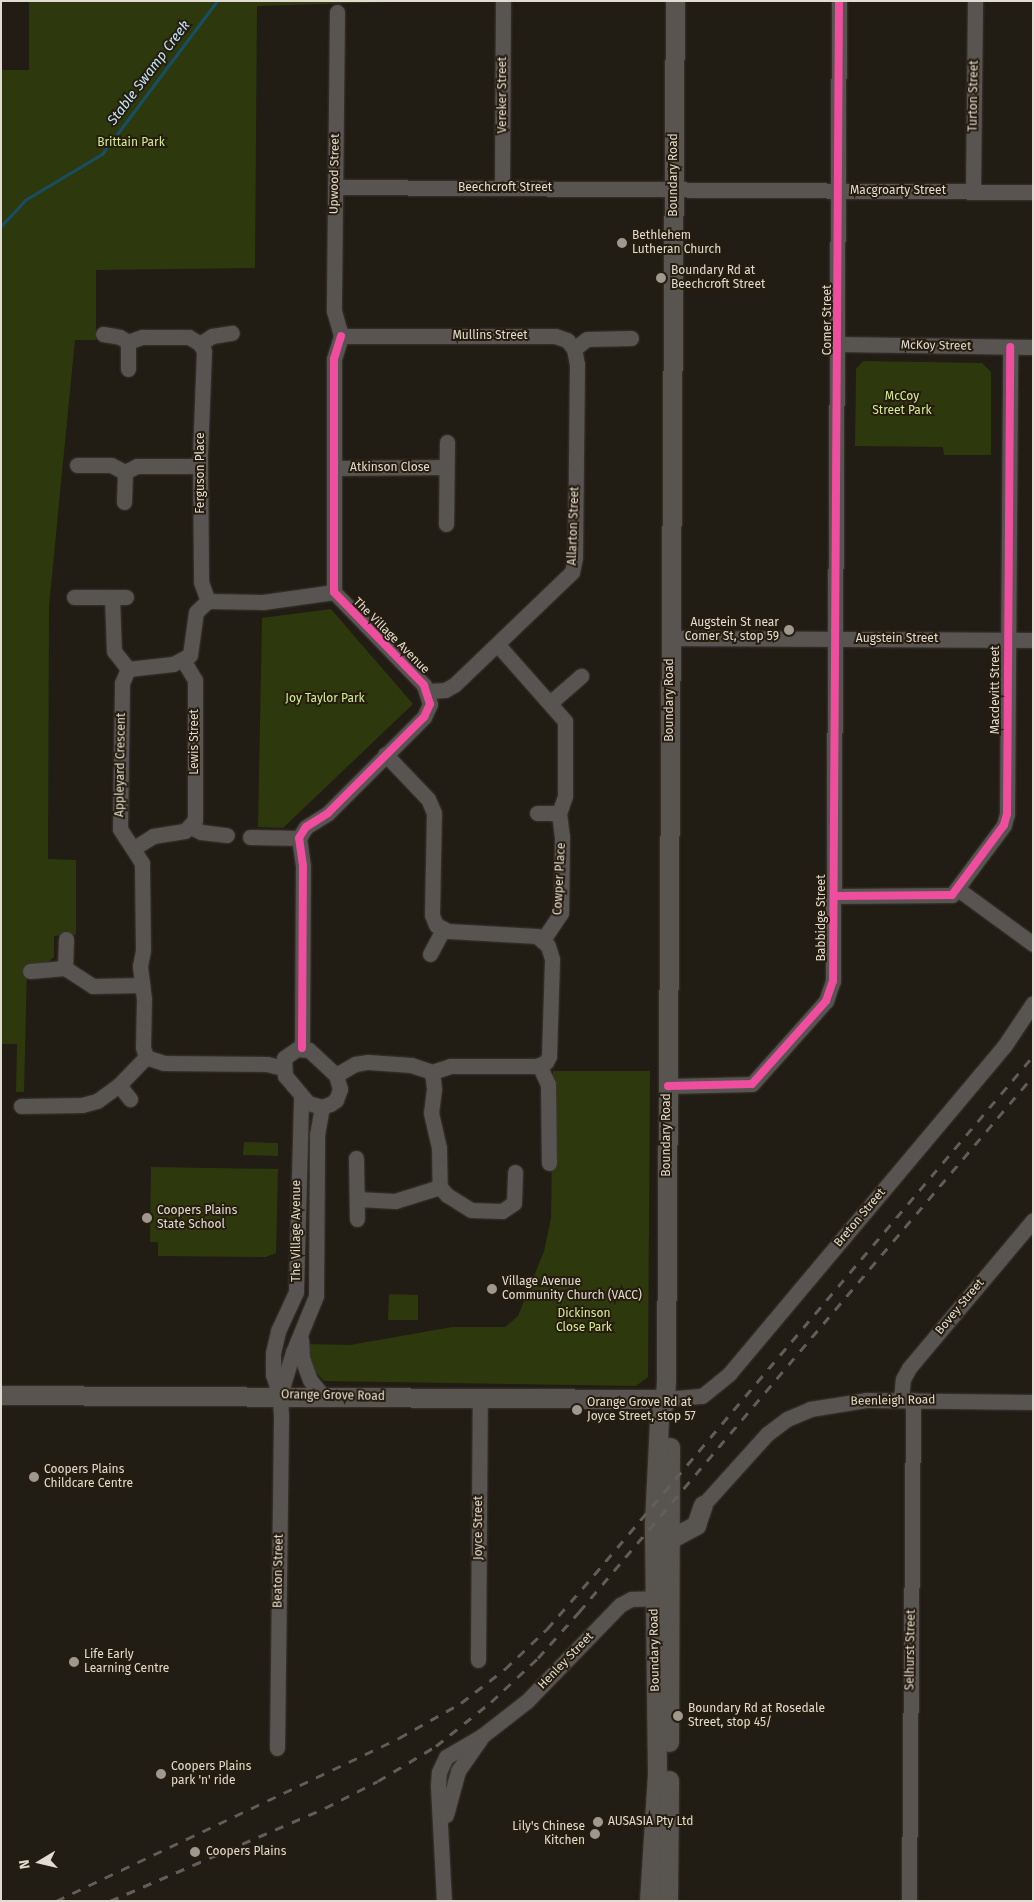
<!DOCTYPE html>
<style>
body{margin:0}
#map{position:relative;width:1034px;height:1902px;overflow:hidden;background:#211c14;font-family:"Fira Sans",sans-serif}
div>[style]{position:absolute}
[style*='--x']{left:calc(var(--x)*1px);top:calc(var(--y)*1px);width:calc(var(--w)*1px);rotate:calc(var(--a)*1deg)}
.green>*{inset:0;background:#2e380d}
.stream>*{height:3px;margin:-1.5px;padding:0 1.5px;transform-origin:1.5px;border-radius:1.5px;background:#164f65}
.roads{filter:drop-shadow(0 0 1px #3b362f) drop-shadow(0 0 1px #3b362f)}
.minor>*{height:15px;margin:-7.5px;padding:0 7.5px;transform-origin:7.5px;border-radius:7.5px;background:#575451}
.major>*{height:19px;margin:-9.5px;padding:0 9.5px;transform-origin:9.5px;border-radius:9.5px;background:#585450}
.rail>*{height:3px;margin-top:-1.5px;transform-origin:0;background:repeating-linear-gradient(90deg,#615d5a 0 9px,transparent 0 18px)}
.cycleway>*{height:8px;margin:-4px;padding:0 4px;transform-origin:4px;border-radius:4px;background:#ef4d9e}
.dots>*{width:14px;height:14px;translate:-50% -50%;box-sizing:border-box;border:2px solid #261d0f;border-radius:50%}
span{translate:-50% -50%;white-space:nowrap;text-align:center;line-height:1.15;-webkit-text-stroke:4px #261d0f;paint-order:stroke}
.street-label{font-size:12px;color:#e1dbd1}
.park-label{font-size:12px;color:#d2ee91}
.poi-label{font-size:12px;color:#e1dbd1}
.left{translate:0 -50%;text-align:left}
.right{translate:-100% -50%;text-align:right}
.water-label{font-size:14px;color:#c0e6fa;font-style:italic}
.frame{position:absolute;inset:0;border:2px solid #e1dbd1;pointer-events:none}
.north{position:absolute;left:15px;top:1837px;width:50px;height:50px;-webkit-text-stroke:4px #261d0f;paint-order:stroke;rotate:261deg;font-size:14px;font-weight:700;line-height:20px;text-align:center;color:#e1dbd1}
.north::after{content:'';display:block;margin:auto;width:18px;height:22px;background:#e1dbd1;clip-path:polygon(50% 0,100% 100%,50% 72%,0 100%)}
</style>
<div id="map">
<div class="green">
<i style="clip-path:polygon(29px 1px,424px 1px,257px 6px,255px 268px,96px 270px,96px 340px,75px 340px,49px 606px,48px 859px,76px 860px,76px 935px,54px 936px,54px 957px,48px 962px,27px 968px,24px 1092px,16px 1092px,17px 1044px,1px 1044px,1px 70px,29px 70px)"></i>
<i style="clip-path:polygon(863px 361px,982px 363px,991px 372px,991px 455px,944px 455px,943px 447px,855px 446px,856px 369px)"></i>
<i style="clip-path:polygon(331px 609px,413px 704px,283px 828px,258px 827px,262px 618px)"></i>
<i style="clip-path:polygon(553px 1071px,650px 1071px,648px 1377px,636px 1386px,324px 1381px,310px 1366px,307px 1344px,350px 1345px,452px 1327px,505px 1327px,518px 1316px,544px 1251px,551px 1218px)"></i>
<i style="clip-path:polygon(244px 1142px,278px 1143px,278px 1156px,243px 1155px)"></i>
<i style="clip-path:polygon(151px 1167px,278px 1169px,276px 1253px,266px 1257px,158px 1256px,158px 1242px,150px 1242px)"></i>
<i style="clip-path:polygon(389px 1294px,418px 1295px,418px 1320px,388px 1320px)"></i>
</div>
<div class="stream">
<i style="--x:1;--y:226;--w:35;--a:-47"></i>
<i style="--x:25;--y:200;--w:90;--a:-30.9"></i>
<i style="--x:102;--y:154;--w:191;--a:-53.1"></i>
</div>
<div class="roads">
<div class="minor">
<i style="--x:337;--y:12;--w:299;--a:90.6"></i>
<i style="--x:334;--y:311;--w:26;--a:74"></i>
<i style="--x:336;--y:187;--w:697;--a:0.41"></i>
<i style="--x:502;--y:188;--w:187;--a:-89.7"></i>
<i style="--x:973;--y:192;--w:191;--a:-89.4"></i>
<i style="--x:103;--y:334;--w:17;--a:10"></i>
<i style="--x:120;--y:337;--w:9;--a:32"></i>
<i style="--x:341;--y:336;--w:214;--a:0"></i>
<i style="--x:555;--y:336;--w:13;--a:18"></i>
<i style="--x:567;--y:340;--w:11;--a:52"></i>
<i style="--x:574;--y:349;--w:15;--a:79"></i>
<i style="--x:577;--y:364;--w:194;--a:90.6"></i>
<i style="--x:575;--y:558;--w:14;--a:102"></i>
<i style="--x:572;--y:572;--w:163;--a:136.2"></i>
<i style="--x:454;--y:685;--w:10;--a:151"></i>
<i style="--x:445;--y:690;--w:17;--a:177"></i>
<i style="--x:200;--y:344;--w:14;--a:-34"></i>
<i style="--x:212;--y:336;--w:20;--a:-9"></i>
<i style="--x:839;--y:344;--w:194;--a:0.9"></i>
<i style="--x:574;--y:349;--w:16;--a:-38"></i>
<i style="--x:587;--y:339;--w:44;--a:-1.3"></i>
<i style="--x:128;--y:369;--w:27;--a:-90"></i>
<i style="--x:128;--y:342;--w:15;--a:-20"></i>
<i style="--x:142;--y:337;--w:47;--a:0"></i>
<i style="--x:189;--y:337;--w:13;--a:32"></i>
<i style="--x:200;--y:344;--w:8;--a:60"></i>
<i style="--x:204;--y:351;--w:105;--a:92.2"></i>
<i style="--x:200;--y:456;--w:126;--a:89.5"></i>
<i style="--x:201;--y:582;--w:20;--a:70"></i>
<i style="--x:77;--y:465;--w:34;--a:0"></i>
<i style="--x:111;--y:465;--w:16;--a:27"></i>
<i style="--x:125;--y:472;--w:13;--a:-27"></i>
<i style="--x:137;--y:466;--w:63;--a:0"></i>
<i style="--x:334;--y:468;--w:112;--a:-0.5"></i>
<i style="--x:124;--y:502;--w:30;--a:-88"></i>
<i style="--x:446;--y:524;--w:82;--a:-89.3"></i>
<i style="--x:74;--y:597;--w:52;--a:0"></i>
<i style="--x:112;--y:597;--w:54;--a:87.9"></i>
<i style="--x:114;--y:651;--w:23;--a:52"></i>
<i style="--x:671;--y:638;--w:362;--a:0.3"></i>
<i style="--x:498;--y:645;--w:101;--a:48.6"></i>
<i style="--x:565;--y:721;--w:75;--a:90"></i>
<i style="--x:565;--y:796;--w:18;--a:109"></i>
<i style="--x:559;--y:813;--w:23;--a:83"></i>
<i style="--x:562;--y:836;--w:77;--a:90.7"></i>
<i style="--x:561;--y:913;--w:32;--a:124"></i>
<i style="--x:551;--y:702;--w:40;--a:-41"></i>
<i style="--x:537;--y:813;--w:22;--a:0"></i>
<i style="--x:191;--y:827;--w:11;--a:27"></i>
<i style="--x:201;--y:832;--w:26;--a:7"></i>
<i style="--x:250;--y:837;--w:49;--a:1.2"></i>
<i style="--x:134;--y:848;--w:22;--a:-32"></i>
<i style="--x:153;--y:836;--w:32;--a:-9"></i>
<i style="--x:185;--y:831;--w:15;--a:-48"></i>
<i style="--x:195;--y:820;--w:140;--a:-90"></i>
<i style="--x:195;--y:680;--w:23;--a:-121"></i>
<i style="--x:959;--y:890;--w:92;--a:36.1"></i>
<i style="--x:834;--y:896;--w:118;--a:-0.5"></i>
<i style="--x:952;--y:895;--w:87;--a:-53.4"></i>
<i style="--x:1004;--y:825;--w:11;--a:-75"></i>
<i style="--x:1007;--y:814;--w:467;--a:-89.6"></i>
<i style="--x:430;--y:954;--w:27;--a:-62"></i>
<i style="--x:65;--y:968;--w:29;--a:-88"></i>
<i style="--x:30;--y:971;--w:35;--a:-5"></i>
<i style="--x:65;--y:968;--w:33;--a:33"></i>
<i style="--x:93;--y:986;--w:49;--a:-1.2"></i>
<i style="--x:302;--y:1048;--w:182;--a:-89.7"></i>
<i style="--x:303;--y:866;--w:28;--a:-98"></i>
<i style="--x:299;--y:838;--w:13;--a:-58"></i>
<i style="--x:306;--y:827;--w:26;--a:-32"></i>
<i style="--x:328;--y:813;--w:136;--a:-45"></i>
<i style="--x:424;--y:717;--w:14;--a:-65"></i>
<i style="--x:430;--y:704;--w:20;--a:-108"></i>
<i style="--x:424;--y:685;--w:129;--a:-134.1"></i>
<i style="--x:334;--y:592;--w:233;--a:-90"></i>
<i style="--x:334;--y:359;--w:24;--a:-73"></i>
<i style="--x:297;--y:1049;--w:12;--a:5"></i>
<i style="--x:309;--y:1050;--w:37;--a:43"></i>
<i style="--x:336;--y:1075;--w:15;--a:74"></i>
<i style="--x:340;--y:1089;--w:12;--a:110"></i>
<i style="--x:336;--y:1100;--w:7;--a:146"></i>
<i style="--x:330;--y:1104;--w:9;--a:159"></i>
<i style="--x:322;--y:1107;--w:15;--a:-164"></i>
<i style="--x:308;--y:1103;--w:35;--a:-130"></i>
<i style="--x:285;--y:1076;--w:18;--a:-93"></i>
<i style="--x:284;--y:1058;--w:16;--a:-35"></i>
<i style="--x:539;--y:1065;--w:21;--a:65"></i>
<i style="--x:548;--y:1084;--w:79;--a:89.3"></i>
<i style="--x:283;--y:1068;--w:16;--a:-166"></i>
<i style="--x:267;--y:1064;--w:103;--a:-179.4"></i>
<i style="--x:164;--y:1063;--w:19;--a:-162"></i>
<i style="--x:146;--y:1057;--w:10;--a:-107"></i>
<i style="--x:143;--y:1047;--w:48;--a:-88.8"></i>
<i style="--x:144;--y:999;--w:33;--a:-97"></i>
<i style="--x:140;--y:966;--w:16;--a:-79"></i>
<i style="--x:143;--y:950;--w:87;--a:-90.7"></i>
<i style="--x:142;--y:863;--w:40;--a:-122.9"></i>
<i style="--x:120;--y:829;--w:146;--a:-89.2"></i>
<i style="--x:122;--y:683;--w:15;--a:-67"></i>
<i style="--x:128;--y:669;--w:45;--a:-6.3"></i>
<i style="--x:173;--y:664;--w:19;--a:-28"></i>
<i style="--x:190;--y:655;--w:43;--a:-82.1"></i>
<i style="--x:196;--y:612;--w:16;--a:-43"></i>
<i style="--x:208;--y:601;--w:55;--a:1"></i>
<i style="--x:263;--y:602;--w:72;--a:-8"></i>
<i style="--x:432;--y:1072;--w:17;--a:83"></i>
<i style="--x:434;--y:1089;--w:24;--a:97"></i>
<i style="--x:431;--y:1113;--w:36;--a:77"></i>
<i style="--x:439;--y:1148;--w:39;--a:89"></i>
<i style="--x:440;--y:1187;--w:11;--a:49"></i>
<i style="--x:447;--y:1195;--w:28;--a:32"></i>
<i style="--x:471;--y:1210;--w:31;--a:2"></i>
<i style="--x:502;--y:1211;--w:14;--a:-34"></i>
<i style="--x:514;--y:1203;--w:31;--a:-88"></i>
<i style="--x:336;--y:1075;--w:22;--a:-30"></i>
<i style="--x:355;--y:1064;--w:13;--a:-9"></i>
<i style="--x:368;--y:1062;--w:43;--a:4"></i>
<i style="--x:411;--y:1065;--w:22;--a:18"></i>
<i style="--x:432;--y:1072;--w:19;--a:-18"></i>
<i style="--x:450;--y:1066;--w:87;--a:0"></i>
<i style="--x:537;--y:1066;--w:10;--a:-24"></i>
<i style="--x:546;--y:1062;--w:7;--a:-63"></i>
<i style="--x:549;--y:1056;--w:97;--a:-88.2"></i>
<i style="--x:552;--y:959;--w:14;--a:-107"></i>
<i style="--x:548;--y:946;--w:15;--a:-138"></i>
<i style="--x:537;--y:936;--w:89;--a:-176.8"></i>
<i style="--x:448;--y:931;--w:13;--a:-153"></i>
<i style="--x:436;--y:925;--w:11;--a:-112"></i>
<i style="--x:432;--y:915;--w:102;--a:-88.9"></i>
<i style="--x:434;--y:813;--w:15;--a:-113"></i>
<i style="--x:428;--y:799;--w:62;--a:-133.7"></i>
<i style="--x:119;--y:1085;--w:18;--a:52"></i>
<i style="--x:668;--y:1086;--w:84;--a:-1.4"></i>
<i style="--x:752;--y:1084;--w:111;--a:-48.3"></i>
<i style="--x:826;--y:1001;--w:21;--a:-71"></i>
<i style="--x:833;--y:981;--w:980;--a:-89.65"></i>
<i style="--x:21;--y:1106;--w:61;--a:-0.9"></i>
<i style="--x:82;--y:1105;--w:16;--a:-15"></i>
<i style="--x:97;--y:1101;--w:27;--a:-36"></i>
<i style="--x:119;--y:1085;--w:39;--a:-46"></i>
<i style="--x:356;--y:1158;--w:61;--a:89.1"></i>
<i style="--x:357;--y:1199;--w:38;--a:3"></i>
<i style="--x:395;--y:1201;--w:47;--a:-17.3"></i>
<i style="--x:301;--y:1339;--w:19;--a:87"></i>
<i style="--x:302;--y:1358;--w:23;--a:70"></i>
<i style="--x:310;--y:1380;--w:21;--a:51"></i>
<i style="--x:280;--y:1395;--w:45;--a:-73.2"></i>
<i style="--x:293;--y:1352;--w:61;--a:-67.7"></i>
<i style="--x:316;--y:1296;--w:161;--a:-89.6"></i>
<i style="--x:317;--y:1135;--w:28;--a:-80"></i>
<i style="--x:665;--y:1399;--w:37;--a:-5"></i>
<i style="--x:702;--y:1396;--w:35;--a:-39"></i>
<i style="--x:729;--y:1374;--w:429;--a:-50"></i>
<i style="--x:1005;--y:1045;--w:50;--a:-56.3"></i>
<i style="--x:901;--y:1400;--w:21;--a:-85"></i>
<i style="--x:903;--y:1379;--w:13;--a:-61"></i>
<i style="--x:909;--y:1368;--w:193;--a:-50"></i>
<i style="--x:703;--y:1505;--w:96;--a:-48"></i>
<i style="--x:767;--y:1434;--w:25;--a:-37"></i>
<i style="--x:787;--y:1419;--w:25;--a:-23"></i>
<i style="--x:810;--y:1409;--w:58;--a:-9"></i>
<i style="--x:867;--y:1400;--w:166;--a:0.7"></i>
<i style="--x:478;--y:1660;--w:263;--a:-89.6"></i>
<i style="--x:277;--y:1748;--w:332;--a:-89.3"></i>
<i style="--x:281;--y:1416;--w:21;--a:-93"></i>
<i style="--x:280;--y:1395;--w:21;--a:-109"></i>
<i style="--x:273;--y:1375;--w:22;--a:-90"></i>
<i style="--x:273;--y:1353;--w:23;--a:-77"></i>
<i style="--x:278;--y:1331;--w:43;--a:-65.2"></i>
<i style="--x:296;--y:1292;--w:195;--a:-88.5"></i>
<i style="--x:446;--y:1815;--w:46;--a:-74.7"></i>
<i style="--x:458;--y:1771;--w:39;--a:-55"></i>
<i style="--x:444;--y:1901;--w:116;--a:-93"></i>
<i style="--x:438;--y:1785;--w:13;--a:-86"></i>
<i style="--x:439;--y:1772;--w:17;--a:-65"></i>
<i style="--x:446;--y:1757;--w:42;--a:-30.3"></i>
<i style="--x:482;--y:1736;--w:57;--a:-37.9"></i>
<i style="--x:527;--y:1701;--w:134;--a:-45.9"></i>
<i style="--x:620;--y:1605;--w:13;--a:-29"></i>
<i style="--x:631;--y:1599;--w:23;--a:-2"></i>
<i style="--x:909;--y:1901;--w:501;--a:-89.54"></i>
</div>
<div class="major">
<i style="--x:1;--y:1395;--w:664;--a:0.35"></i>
<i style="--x:670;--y:1539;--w:30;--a:-28"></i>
<i style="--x:696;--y:1525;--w:21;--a:-71"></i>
<i style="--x:669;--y:1742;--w:295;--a:-89.8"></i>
<i style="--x:649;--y:1901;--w:126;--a:-86.4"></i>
<i style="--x:657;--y:1775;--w:252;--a:-90.7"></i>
<i style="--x:654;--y:1523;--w:103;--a:-87.2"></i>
<i style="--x:659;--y:1420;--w:22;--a:-74"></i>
<i style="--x:665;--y:1399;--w:20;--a:-87"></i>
<i style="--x:666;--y:1379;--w:1378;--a:-89.63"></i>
<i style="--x:668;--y:1901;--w:121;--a:-89.5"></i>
</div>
</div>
<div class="rail">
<i style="--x:56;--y:1901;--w:380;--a:-25.4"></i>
<i style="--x:399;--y:1738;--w:71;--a:-29.4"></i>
<i style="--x:461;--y:1703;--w:56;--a:-37.7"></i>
<i style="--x:505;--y:1669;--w:58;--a:-43.6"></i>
<i style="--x:547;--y:1629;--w:72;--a:-49"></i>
<i style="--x:594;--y:1575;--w:680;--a:-49.77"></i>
<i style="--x:110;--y:1901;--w:234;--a:-23.4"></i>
<i style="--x:325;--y:1808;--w:59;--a:-27"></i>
<i style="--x:378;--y:1781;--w:68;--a:-31.1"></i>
<i style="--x:436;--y:1746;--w:70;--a:-38.7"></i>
<i style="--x:491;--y:1702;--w:64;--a:-43.1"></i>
<i style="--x:538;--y:1658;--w:62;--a:-48.3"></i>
<i style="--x:579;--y:1612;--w:702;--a:-49.73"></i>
</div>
<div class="cycleway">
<i style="--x:834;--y:896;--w:118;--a:-0.5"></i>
<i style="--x:952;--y:895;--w:87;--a:-53.4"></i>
<i style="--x:1004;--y:825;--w:11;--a:-75"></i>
<i style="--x:1007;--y:814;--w:467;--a:-89.6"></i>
<i style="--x:302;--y:1048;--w:182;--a:-89.7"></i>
<i style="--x:303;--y:866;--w:28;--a:-98"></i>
<i style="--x:299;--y:838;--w:13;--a:-58"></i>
<i style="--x:306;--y:827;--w:26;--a:-32"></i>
<i style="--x:328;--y:813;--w:136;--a:-45"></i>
<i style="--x:424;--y:717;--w:14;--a:-65"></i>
<i style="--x:430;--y:704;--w:20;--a:-108"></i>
<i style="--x:424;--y:685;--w:129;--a:-134.1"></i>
<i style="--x:334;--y:592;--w:233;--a:-90"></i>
<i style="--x:334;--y:359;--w:24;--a:-73"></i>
<i style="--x:668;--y:1086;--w:84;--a:-1.4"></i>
<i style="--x:752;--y:1084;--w:111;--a:-48.3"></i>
<i style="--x:826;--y:1001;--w:21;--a:-71"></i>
<i style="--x:833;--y:981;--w:980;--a:-89.65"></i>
</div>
<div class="dots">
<i style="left:622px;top:243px;background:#9e988f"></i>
<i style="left:661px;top:278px;background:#9e988f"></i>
<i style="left:789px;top:630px;background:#9e988f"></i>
<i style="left:147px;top:1218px;background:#9e988f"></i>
<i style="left:492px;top:1289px;background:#9e988f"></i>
<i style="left:577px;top:1410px;background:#9e988f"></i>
<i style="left:34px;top:1477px;background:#9e988f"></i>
<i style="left:74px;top:1662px;background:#9e988f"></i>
<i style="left:678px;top:1716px;background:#9e988f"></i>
<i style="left:161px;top:1774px;background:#9e988f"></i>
<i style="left:598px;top:1822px;background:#9e988f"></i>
<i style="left:595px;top:1834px;background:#9e988f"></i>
<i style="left:195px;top:1852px;background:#9e988f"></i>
</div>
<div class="street-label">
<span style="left:503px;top:95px;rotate:-90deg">Vereker Street</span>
<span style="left:974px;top:96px;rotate:-89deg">Turton Street</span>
<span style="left:335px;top:174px;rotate:-89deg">Upwood Street</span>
<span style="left:674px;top:175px;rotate:-90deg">Boundary Road</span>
<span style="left:505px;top:188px">Beechcroft Street</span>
<span style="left:898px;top:191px">Macgroarty Street</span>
<span style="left:828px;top:320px;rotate:-90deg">Comer Street</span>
<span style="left:490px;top:336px">Mullins Street</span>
<span style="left:936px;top:346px;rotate:1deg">McKoy Street</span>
<span style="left:390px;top:468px">Atkinson Close</span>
<span style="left:201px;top:473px;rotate:-90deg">Ferguson Place</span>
<span style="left:574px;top:526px;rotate:-88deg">Allarton Street</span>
<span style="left:391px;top:636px;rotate:45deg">The Village Avenue</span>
<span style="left:897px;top:639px">Augstein Street</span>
<span style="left:996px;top:690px;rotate:-90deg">Macdevitt Street</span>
<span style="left:670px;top:700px;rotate:-90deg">Boundary Road</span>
<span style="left:195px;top:742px;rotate:-90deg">Lewis Street</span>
<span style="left:121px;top:765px;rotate:-89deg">Appleyard Crescent</span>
<span style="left:560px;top:879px;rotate:-87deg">Cowper Place</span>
<span style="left:822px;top:918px;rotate:-90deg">Babbidge Street</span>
<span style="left:667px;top:1135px;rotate:-90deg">Boundary Road</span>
<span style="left:860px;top:1218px;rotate:-50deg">Breton Street</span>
<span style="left:297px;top:1231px;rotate:-90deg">The Village Avenue</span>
<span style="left:960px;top:1307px;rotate:-50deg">Bovey Street</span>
<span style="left:333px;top:1396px;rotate:1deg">Orange Grove Road</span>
<span style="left:893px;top:1401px;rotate:-1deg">Beenleigh Road</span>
<span style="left:479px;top:1528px;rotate:-90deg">Joyce Street</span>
<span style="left:279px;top:1571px;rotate:-89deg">Beaton Street</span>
<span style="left:655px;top:1650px;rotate:-91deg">Boundary Road</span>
<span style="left:911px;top:1650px;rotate:-89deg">Selhurst Street</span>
<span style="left:566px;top:1661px;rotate:-46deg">Henley Street</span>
</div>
<div class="park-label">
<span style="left:131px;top:143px">Brittain Park</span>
<span style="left:902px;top:404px">McCoy<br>Street Park</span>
<span style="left:325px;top:699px">Joy Taylor Park</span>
<span style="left:584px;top:1321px">Dickinson<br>Close Park</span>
</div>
<div class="poi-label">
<span class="left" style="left:632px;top:243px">Bethlehem<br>Lutheran Church</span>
<span class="left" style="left:671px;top:278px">Boundary Rd at<br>Beechcroft Street</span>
<span class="right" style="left:779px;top:630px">Augstein St near<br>Comer St, stop 59</span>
<span class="left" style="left:157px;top:1218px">Coopers Plains<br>State School</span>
<span class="left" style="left:502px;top:1289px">Village Avenue<br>Community Church (VACC)</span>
<span class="left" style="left:587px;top:1410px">Orange Grove Rd at<br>Joyce Street, stop 57</span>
<span class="left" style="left:44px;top:1477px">Coopers Plains<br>Childcare Centre</span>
<span class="left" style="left:84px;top:1662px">Life Early<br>Learning Centre</span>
<span class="left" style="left:688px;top:1716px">Boundary Rd at Rosedale<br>Street, stop 45/</span>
<span class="left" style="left:171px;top:1774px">Coopers Plains<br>park 'n' ride</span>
<span class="left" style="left:608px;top:1822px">AUSASIA Pty Ltd</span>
<span class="right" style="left:585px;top:1834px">Lily's Chinese<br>Kitchen</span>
<span class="left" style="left:206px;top:1852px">Coopers Plains</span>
</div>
<div class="water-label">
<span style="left:149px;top:73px;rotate:-53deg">Stable Swamp Creek</span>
</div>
<div class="frame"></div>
<div class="north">N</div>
</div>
